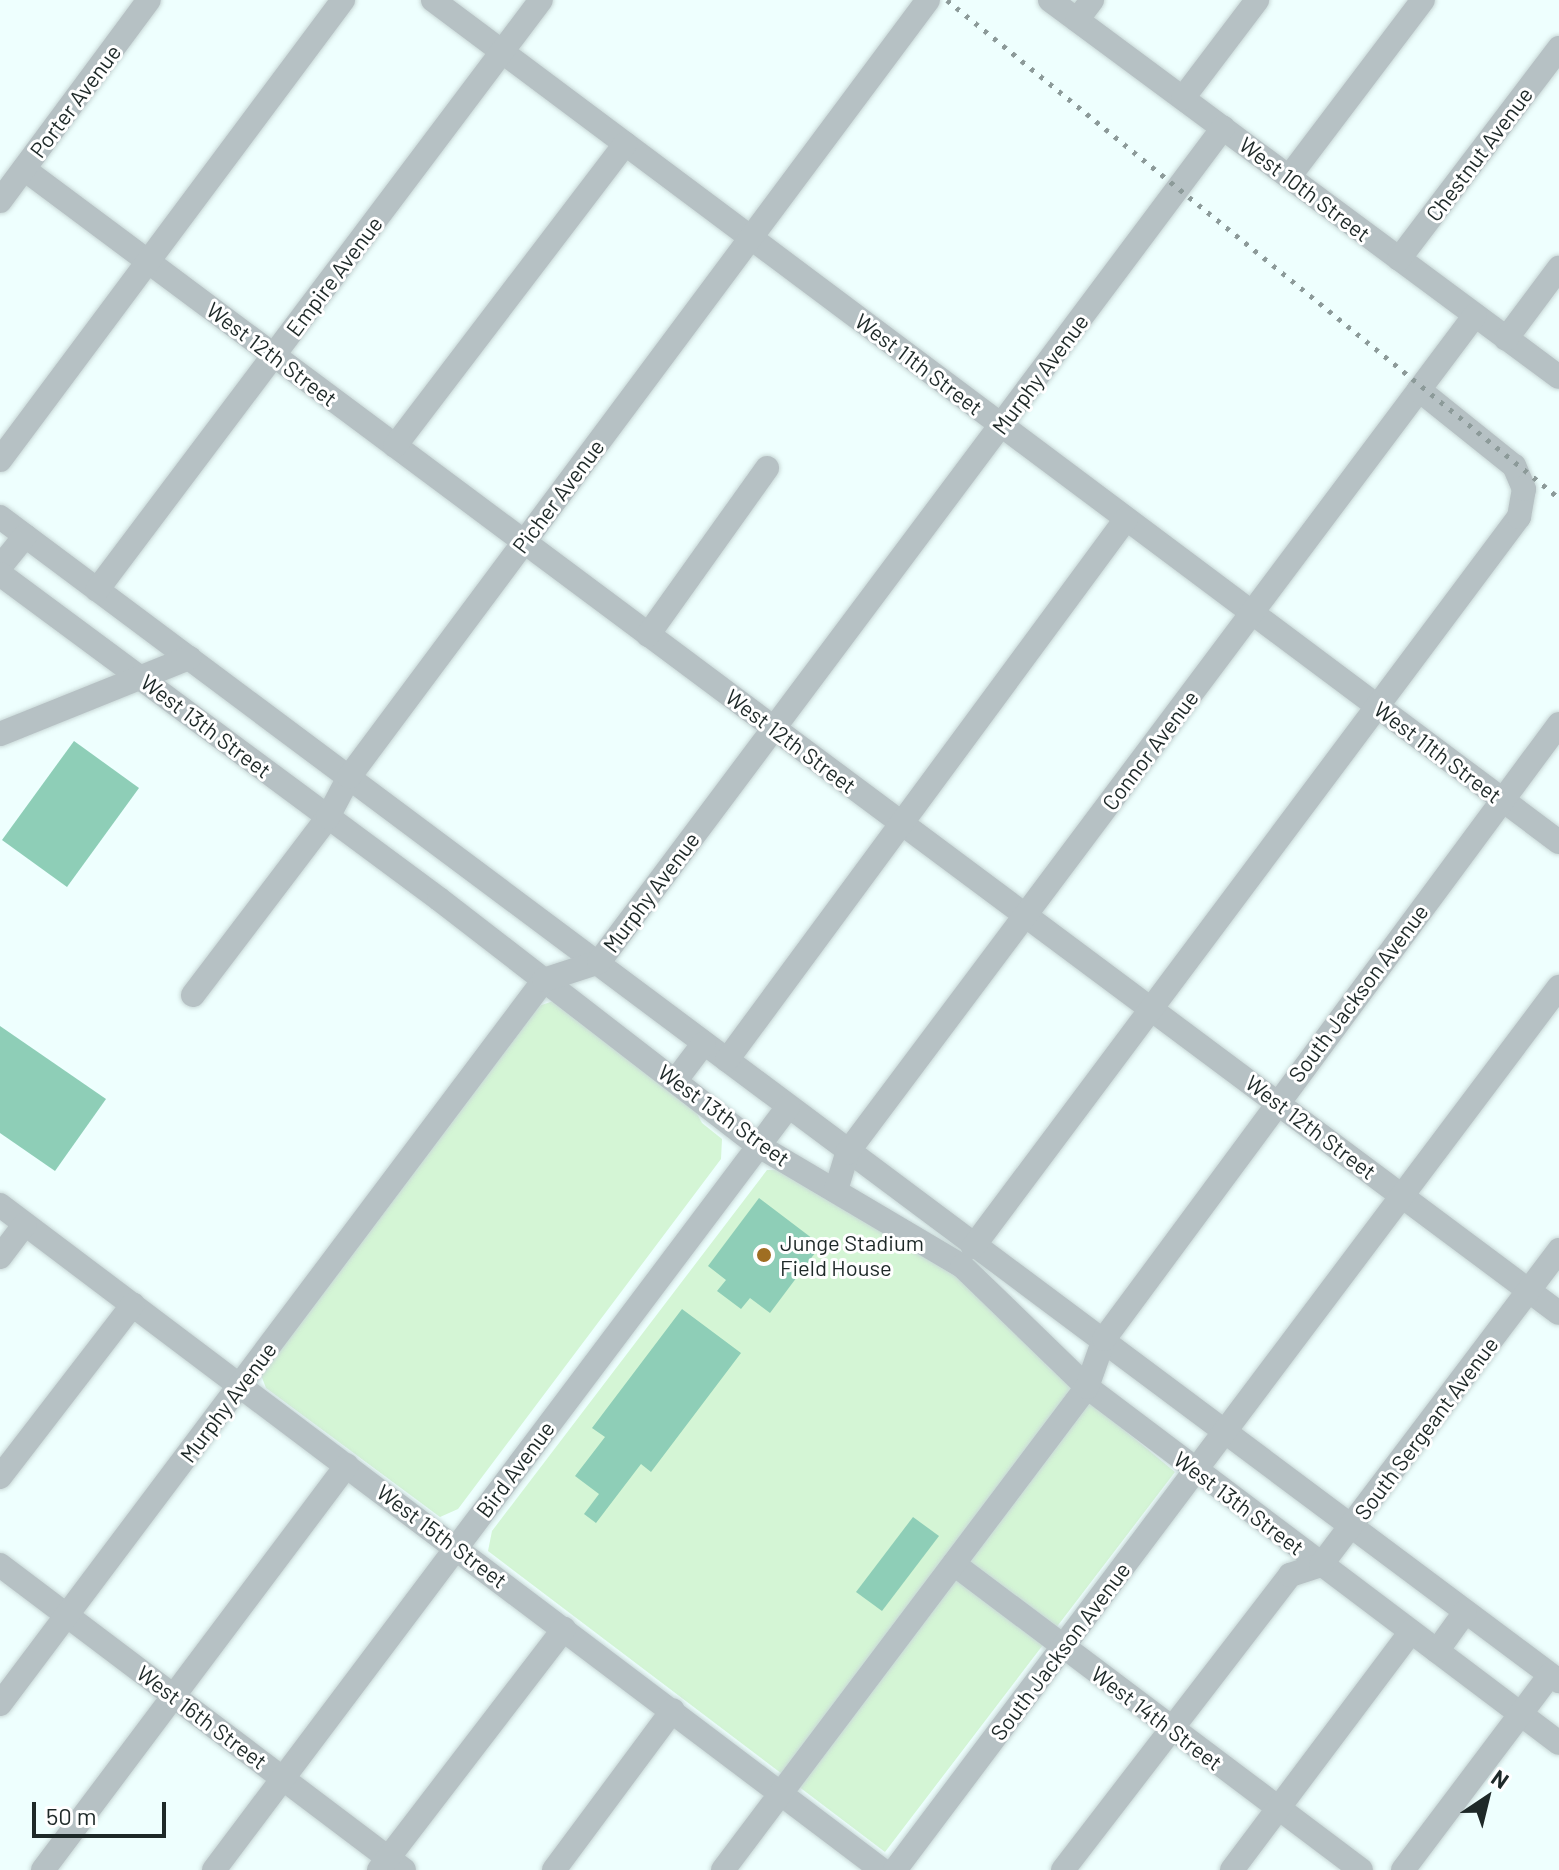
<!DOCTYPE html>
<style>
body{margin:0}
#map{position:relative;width:1559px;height:1870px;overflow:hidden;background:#eefffe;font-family:Barlow,sans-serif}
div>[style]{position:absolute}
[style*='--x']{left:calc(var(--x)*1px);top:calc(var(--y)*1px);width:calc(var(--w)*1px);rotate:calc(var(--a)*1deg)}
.green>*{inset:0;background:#d4f5d5}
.building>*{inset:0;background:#8eceb7}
.roads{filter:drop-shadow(0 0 2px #c9d8d7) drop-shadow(0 0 2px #c9d8d7)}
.minor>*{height:24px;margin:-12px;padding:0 12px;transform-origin:12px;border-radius:12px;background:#b6c1c4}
.rail>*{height:5px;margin-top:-2.5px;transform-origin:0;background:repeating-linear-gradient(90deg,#8c9a99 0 4px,transparent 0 12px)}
.dots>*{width:22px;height:22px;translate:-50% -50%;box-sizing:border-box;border:4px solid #fff;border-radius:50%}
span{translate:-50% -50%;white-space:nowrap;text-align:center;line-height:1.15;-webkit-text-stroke:6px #fff;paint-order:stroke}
.street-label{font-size:22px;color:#1e2928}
.poi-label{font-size:22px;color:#1e2928}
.left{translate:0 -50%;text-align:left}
.north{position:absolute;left:1447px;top:1758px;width:80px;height:80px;-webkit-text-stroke:6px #fff;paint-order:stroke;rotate:35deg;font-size:22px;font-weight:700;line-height:32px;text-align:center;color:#1e2928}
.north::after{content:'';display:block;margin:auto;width:28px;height:36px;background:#1e2928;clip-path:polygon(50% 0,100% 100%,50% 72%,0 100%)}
.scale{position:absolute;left:32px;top:1802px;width:134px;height:36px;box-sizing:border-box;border:4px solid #1e2928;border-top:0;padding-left:10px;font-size:24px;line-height:28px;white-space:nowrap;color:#1e2928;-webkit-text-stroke:6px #fff;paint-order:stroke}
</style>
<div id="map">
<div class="green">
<i style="clip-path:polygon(553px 1001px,692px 1104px,702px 1123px,722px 1139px,721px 1159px,458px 1509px,440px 1517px,266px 1388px,261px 1375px,539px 1006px)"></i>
<i style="clip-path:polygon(767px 1170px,781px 1170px,983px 1293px,1049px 1368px,1175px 1472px,885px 1852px,488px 1551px,492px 1531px)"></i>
</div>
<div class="building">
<i style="clip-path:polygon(74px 741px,139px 788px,67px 887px,2px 840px)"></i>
<i style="clip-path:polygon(0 1026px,106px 1099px,55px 1171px,0 1133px)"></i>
<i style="clip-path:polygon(759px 1198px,821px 1245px,770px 1313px,750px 1298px,741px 1309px,717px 1291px,726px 1280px,708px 1266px)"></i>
<i style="clip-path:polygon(682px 1309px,741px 1353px,651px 1472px,641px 1464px,596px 1523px,584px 1514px,599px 1494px,575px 1476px,605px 1437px,592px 1428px)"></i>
<i style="clip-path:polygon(913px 1517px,939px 1536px,882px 1611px,856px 1592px)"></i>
</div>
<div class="roads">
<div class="minor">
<i style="--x:433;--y:0;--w:1406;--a:36.79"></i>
<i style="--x:1050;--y:0;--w:633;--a:36.53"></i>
<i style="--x:1077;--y:20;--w:25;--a:-53"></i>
<i style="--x:1183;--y:98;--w:123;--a:-52.9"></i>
<i style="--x:24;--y:169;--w:1914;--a:36.7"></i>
<i style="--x:1289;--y:177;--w:222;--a:-52.9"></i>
<i style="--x:0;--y:201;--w:250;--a:-53.5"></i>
<i style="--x:1399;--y:259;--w:265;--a:-52.8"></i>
<i style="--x:1506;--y:339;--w:89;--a:-53.3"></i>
<i style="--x:395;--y:446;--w:380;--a:-52.7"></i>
<i style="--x:0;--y:460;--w:574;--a:-53.29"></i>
<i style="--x:0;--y:517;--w:1946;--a:36.75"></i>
<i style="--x:0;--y:567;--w:40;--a:-51"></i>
<i style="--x:0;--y:574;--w:546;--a:36.51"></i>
<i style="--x:439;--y:899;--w:404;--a:37.7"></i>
<i style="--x:759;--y:1146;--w:236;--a:30.6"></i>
<i style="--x:962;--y:1266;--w:174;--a:44.1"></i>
<i style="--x:1087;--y:1387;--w:591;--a:37.02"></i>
<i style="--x:97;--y:590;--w:738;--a:-53.04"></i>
<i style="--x:648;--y:635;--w:205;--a:-54.5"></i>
<i style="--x:0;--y:734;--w:204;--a:-21.9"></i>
<i style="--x:193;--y:995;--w:223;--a:-52.8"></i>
<i style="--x:328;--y:817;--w:45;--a:-62.3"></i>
<i style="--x:349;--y:777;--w:969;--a:-53.31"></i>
<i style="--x:727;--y:1060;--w:672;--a:-53.59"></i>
<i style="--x:676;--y:1080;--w:46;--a:-52.9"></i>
<i style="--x:836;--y:1190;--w:39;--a:-73"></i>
<i style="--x:847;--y:1153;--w:1047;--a:-53.15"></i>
<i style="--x:0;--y:1205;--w:1105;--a:37.02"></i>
<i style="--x:973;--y:1247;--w:912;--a:-53.21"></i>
<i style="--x:1519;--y:517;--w:28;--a:-80"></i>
<i style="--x:1524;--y:489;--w:25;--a:-113"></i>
<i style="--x:1514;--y:466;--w:122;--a:-141.3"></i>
<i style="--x:0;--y:1257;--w:41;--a:-52.9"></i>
<i style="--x:0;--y:1477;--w:218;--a:-52.4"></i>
<i style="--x:954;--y:1564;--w:509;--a:36.94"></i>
<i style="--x:0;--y:1565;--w:506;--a:37.05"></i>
<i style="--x:1437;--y:1651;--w:48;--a:-54.3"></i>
<i style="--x:0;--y:1704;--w:906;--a:-53.08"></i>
<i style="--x:544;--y:980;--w:58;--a:-18.1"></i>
<i style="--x:599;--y:962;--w:1042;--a:-53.2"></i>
<i style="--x:43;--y:1870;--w:506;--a:-53.11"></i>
<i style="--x:214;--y:1870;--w:955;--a:-53.05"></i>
<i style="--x:379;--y:1870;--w:304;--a:-52.5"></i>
<i style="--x:554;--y:1870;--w:199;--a:-53.4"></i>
<i style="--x:723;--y:1870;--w:605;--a:-53"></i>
<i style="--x:1087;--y:1387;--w:51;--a:-70.5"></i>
<i style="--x:1104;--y:1339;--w:765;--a:-53.5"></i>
<i style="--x:895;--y:1870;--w:1105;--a:-53.06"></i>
<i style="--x:1063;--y:1870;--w:372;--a:-52.4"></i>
<i style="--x:1290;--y:1575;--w:33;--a:-18"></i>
<i style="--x:1321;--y:1565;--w:395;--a:-52.9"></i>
<i style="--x:1232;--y:1870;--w:298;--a:-53.1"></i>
<i style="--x:1403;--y:1870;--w:244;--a:-53"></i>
</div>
</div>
<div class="rail">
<i style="--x:947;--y:0;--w:789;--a:39.14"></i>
</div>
<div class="dots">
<i style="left:764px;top:1255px;background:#9f6e22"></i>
</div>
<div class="street-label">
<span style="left:75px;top:101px;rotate:-53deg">Porter Avenue</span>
<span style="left:1479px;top:154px;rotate:-53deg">Chestnut Avenue</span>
<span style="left:1305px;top:189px;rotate:37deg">West 10th Street</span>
<span style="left:334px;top:276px;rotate:-53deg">Empire Avenue</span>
<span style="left:272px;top:354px;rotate:37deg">West 12th Street</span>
<span style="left:919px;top:364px;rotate:37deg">West 11th Street</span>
<span style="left:1040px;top:374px;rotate:-53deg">Murphy Avenue</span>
<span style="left:558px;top:496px;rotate:-53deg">Picher Avenue</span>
<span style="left:206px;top:726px;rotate:37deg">West 13th Street</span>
<span style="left:791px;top:741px;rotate:37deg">West 12th Street</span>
<span style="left:1150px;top:750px;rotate:-53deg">Connor Avenue</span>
<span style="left:1438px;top:752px;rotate:37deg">West 11th Street</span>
<span style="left:651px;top:892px;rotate:-53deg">Murphy Avenue</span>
<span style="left:1358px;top:993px;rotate:-53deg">South Jackson Avenue</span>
<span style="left:724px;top:1115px;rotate:36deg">West 13th Street</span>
<span style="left:1311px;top:1127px;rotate:37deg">West 12th Street</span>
<span style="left:228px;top:1402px;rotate:-53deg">Murphy Avenue</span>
<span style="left:1426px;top:1428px;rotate:-53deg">South Sergeant Avenue</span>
<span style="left:515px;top:1469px;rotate:-53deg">Bird Avenue</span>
<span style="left:1239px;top:1503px;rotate:37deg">West 13th Street</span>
<span style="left:442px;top:1536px;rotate:37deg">West 15th Street</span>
<span style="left:1060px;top:1651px;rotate:-53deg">South Jackson Avenue</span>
<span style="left:202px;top:1717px;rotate:37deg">West 16th Street</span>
<span style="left:1157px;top:1718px;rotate:37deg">West 14th Street</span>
</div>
<div class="poi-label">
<span class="left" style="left:780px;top:1255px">Junge Stadium<br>Field House</span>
</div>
<div class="north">N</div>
<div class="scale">50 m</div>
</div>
